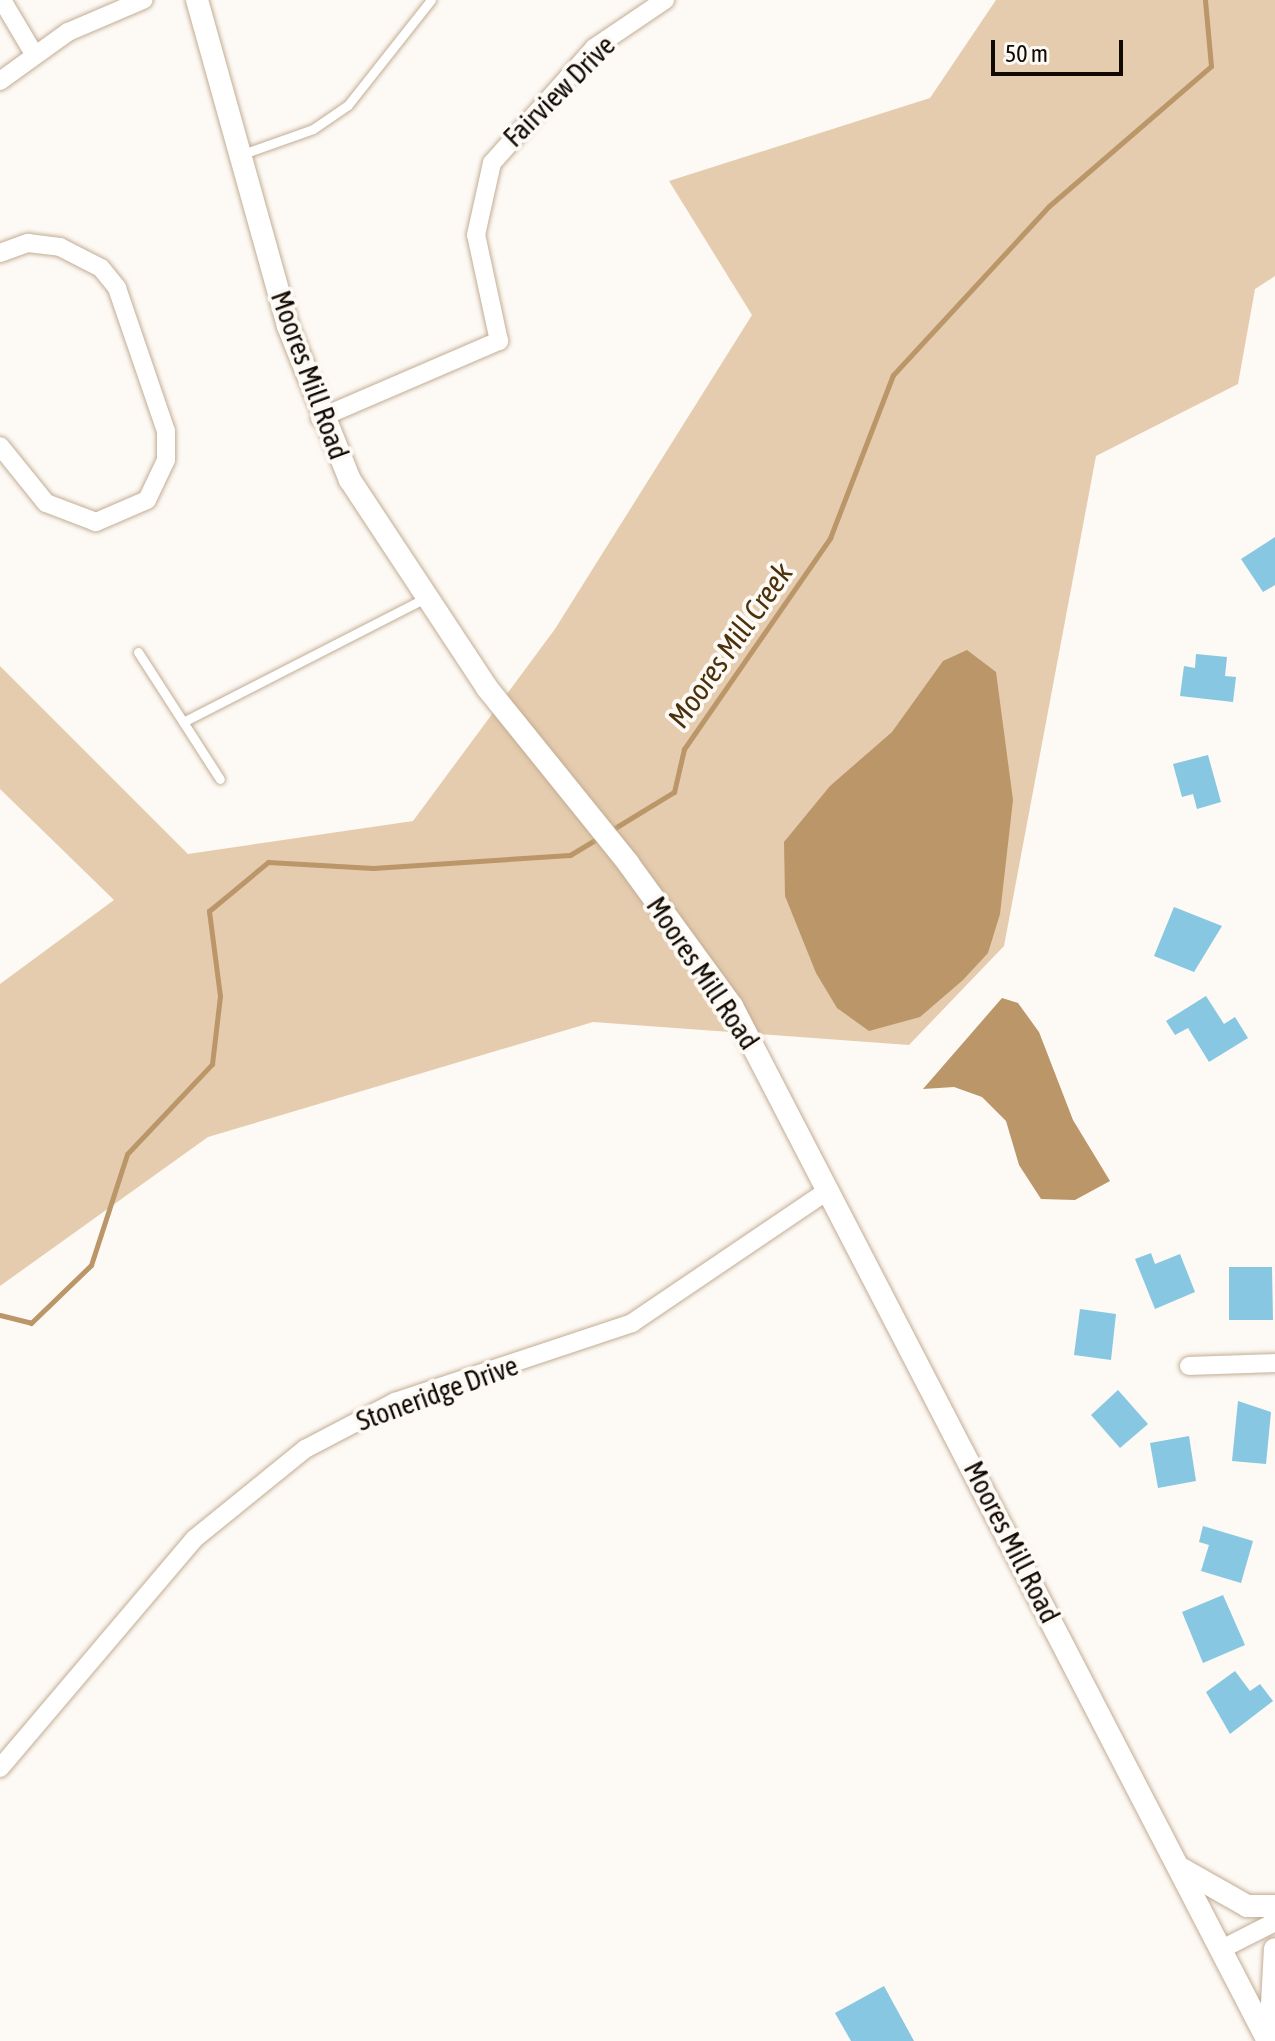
<!DOCTYPE html>
<style>
body{margin:0}
#map{position:relative;width:1275px;height:2041px;overflow:hidden;background:#fdf9f4;font-family:"Asap Condensed",sans-serif}
div>[style]{position:absolute}
[style*='--x']{left:calc(var(--x)*1px);top:calc(var(--y)*1px);width:calc(var(--w)*1px);rotate:calc(var(--a)*1deg)}
.green>*{inset:0;background:#e5ccae}
.water>*{inset:0;background:#ba9669}
.stream>*{height:5px;margin:-2.5px;padding:0 2.5px;transform-origin:2.5px;border-radius:2.5px;background:#ba9669}
.building>*{inset:0;background:#87c7e1}
.roads{filter:drop-shadow(0 0 2px #c2ad94) drop-shadow(0 0 2px #c2ad94)}
.service>*{height:9px;margin:-4.5px;padding:0 4.5px;transform-origin:4.5px;border-radius:4.5px;background:#fff}
.minor>*{height:18px;margin:-9px;padding:0 9px;transform-origin:9px;border-radius:9px;background:#fff}
.tertiary>*{height:22px;margin:-11px;padding:0 11px;transform-origin:11px;border-radius:11px;background:#fff}
span{translate:-50% -50%;white-space:nowrap;text-align:center;line-height:1.15;-webkit-text-stroke:8px #fdf9f4;paint-order:stroke}
.street-label{font-size:28px;color:#110a03}
.water-label{font-size:30px;color:#4b310b;font-style:italic}
.scale{position:absolute;left:991px;top:40px;width:132px;height:36px;box-sizing:border-box;border:4px solid #110a03;border-top:0;padding-left:10px;font-size:24px;line-height:28px;white-space:nowrap;color:#110a03;-webkit-text-stroke:6px #fdf9f4;paint-order:stroke}
</style>
<div id="map">
<div class="green">
<i style="clip-path:polygon(996px 0,1275px 0,1275px 276px,1255px 289px,1238px 384px,1096px 456px,1004px 946px,909px 1045px,593px 1022px,208px 1137px,0 1286px,0 984px,114px 900px,0 789px,0 666px,188px 854px,413px 821px,555px 629px,752px 315px,669px 181px,930px 98px)"></i>
</div>
<div class="water">
<i style="clip-path:polygon(967px 650px,996px 672px,1013px 800px,1000px 914px,988px 953px,963px 980px,920px 1017px,869px 1031px,837px 1008px,816px 973px,785px 896px,784px 842px,830px 786px,892px 732px,943px 661px)"></i>
<i style="clip-path:polygon(1002px 998px,1018px 1003px,1039px 1032px,1073px 1120px,1110px 1181px,1075px 1200px,1041px 1199px,1019px 1165px,1006px 1121px,982px 1097px,954px 1087px,923px 1089px)"></i>
</div>
<div class="stream">
<i style="--x:610;--y:831;--w:75;--a:-31.4"></i>
<i style="--x:674;--y:792;--w:44;--a:-76.9"></i>
<i style="--x:684;--y:749;--w:257;--a:-55.3"></i>
<i style="--x:830;--y:538;--w:175;--a:-68.9"></i>
<i style="--x:893;--y:375;--w:230;--a:-47.3"></i>
<i style="--x:1049;--y:206;--w:214;--a:-40.8"></i>
<i style="--x:1211;--y:66;--w:66;--a:-95.2"></i>
<i style="--x:0;--y:1315;--w:32;--a:14"></i>
<i style="--x:31;--y:1323;--w:83;--a:-44"></i>
<i style="--x:91;--y:1265;--w:117;--a:-72"></i>
<i style="--x:127;--y:1154;--w:124;--a:-46.6"></i>
<i style="--x:212;--y:1064;--w:68;--a:-83.3"></i>
<i style="--x:220;--y:996;--w:86;--a:-97.4"></i>
<i style="--x:209;--y:911;--w:77;--a:-39.7"></i>
<i style="--x:268;--y:862;--w:105;--a:3.3"></i>
<i style="--x:373;--y:868;--w:197;--a:-3.8"></i>
<i style="--x:570;--y:855;--w:33;--a:-31"></i>
</div>
<div class="building">
<i style="clip-path:polygon(1275px 537px,1275px 585px,1263px 592px,1241px 559px)"></i>
<i style="clip-path:polygon(1196px 654px,1227px 657px,1225px 676px,1236px 677px,1233px 702px,1180px 696px,1184px 666px,1195px 668px)"></i>
<i style="clip-path:polygon(1208px 755px,1221px 802px,1197px 809px,1193px 794px,1182px 797px,1173px 764px)"></i>
<i style="clip-path:polygon(1174px 907px,1222px 926px,1194px 972px,1154px 956px)"></i>
<i style="clip-path:polygon(1206px 996px,1224px 1024px,1235px 1017px,1248px 1038px,1209px 1062px,1188px 1028px,1175px 1035px,1166px 1021px)"></i>
<i style="clip-path:polygon(1151px 1253px,1155px 1264px,1180px 1254px,1195px 1292px,1155px 1309px,1135px 1259px)"></i>
<i style="clip-path:polygon(1229px 1267px,1272px 1267px,1273px 1320px,1229px 1320px)"></i>
<i style="clip-path:polygon(1080px 1309px,1116px 1314px,1111px 1360px,1074px 1355px)"></i>
<i style="clip-path:polygon(1118px 1390px,1148px 1424px,1120px 1448px,1091px 1415px)"></i>
<i style="clip-path:polygon(1238px 1401px,1271px 1412px,1266px 1464px,1232px 1461px)"></i>
<i style="clip-path:polygon(1189px 1436px,1196px 1481px,1158px 1488px,1150px 1443px)"></i>
<i style="clip-path:polygon(1203px 1526px,1253px 1541px,1241px 1583px,1201px 1571px,1209px 1545px,1199px 1542px)"></i>
<i style="clip-path:polygon(1223px 1595px,1245px 1645px,1203px 1663px,1182px 1612px)"></i>
<i style="clip-path:polygon(1235px 1671px,1250px 1691px,1260px 1684px,1273px 1701px,1230px 1734px,1206px 1692px)"></i>
<i style="clip-path:polygon(884px 1986px,914px 2041px,851px 2041px,835px 2013px)"></i>
</div>
<div class="roads">
<div class="service">
<i style="--x:240;--y:155;--w:77;--a:-19.6"></i>
<i style="--x:313;--y:129;--w:42;--a:-34.4"></i>
<i style="--x:348;--y:105;--w:134;--a:-51.7"></i>
<i style="--x:138;--y:652;--w:151;--a:57.2"></i>
<i style="--x:183;--y:722;--w:270;--a:-27.1"></i>
</div>
<div class="minor">
<i style="--x:2;--y:0;--w:63;--a:59.3"></i>
<i style="--x:0;--y:81;--w:84;--a:-35.8"></i>
<i style="--x:68;--y:32;--w:82;--a:-23.1"></i>
<i style="--x:0;--y:253;--w:30;--a:-20"></i>
<i style="--x:28;--y:243;--w:32;--a:7"></i>
<i style="--x:60;--y:247;--w:46;--a:27.1"></i>
<i style="--x:101;--y:268;--w:26;--a:51"></i>
<i style="--x:117;--y:288;--w:151;--a:71.1"></i>
<i style="--x:166;--y:431;--w:29;--a:90"></i>
<i style="--x:166;--y:460;--w:44;--a:115.4"></i>
<i style="--x:147;--y:500;--w:56;--a:156.7"></i>
<i style="--x:96;--y:522;--w:53;--a:-159.2"></i>
<i style="--x:46;--y:503;--w:73;--a:-128.9"></i>
<i style="--x:320;--y:418;--w:195;--a:-23.3"></i>
<i style="--x:499;--y:341;--w:108;--a:-102.2"></i>
<i style="--x:476;--y:235;--w:74;--a:-77.5"></i>
<i style="--x:492;--y:163;--w:154;--a:-48.4"></i>
<i style="--x:594;--y:48;--w:86;--a:-34.1"></i>
<i style="--x:1189;--y:1366;--w:86;--a:-2"></i>
<i style="--x:0;--y:1768;--w:300;--a:-49.7"></i>
<i style="--x:194;--y:1539;--w:143;--a:-39"></i>
<i style="--x:305;--y:1449;--w:102;--a:-27.6"></i>
<i style="--x:395;--y:1402;--w:250;--a:-18.4"></i>
<i style="--x:632;--y:1323;--w:235;--a:-34.1"></i>
<i style="--x:1222;--y:1949;--w:59;--a:-27"></i>
</div>
<div class="tertiary">
<i style="--x:197;--y:0;--w:338;--a:74.4"></i>
<i style="--x:288;--y:326;--w:166;--a:68.1"></i>
<i style="--x:350;--y:480;--w:249;--a:56.6"></i>
<i style="--x:487;--y:688;--w:225;--a:51.1"></i>
<i style="--x:628;--y:863;--w:177;--a:54"></i>
<i style="--x:732;--y:1006;--w:1166;--a:62.62"></i>
<i style="--x:1182;--y:1869;--w:75;--a:29.6"></i>
<i style="--x:1247;--y:1906;--w:28;--a:0"></i>
<i style="--x:1270;--y:2040;--w:91;--a:-86.9"></i>
</div>
</div>
<div class="street-label">
<span style="left:559px;top:91px;rotate:-45deg">Fairview Drive</span>
<span style="left:310px;top:375px;rotate:70deg">Moores Mill Road</span>
<span style="left:703px;top:973px;rotate:56deg">Moores Mill Road</span>
<span style="left:437px;top:1393px;rotate:-20deg">Stoneridge Drive</span>
<span style="left:1012px;top:1542px;rotate:63deg">Moores Mill Road</span>
</div>
<div class="water-label">
<span style="left:730px;top:645px;rotate:-55deg">Moores Mill Creek</span>
</div>
<div class="scale">50 m</div>
</div>
